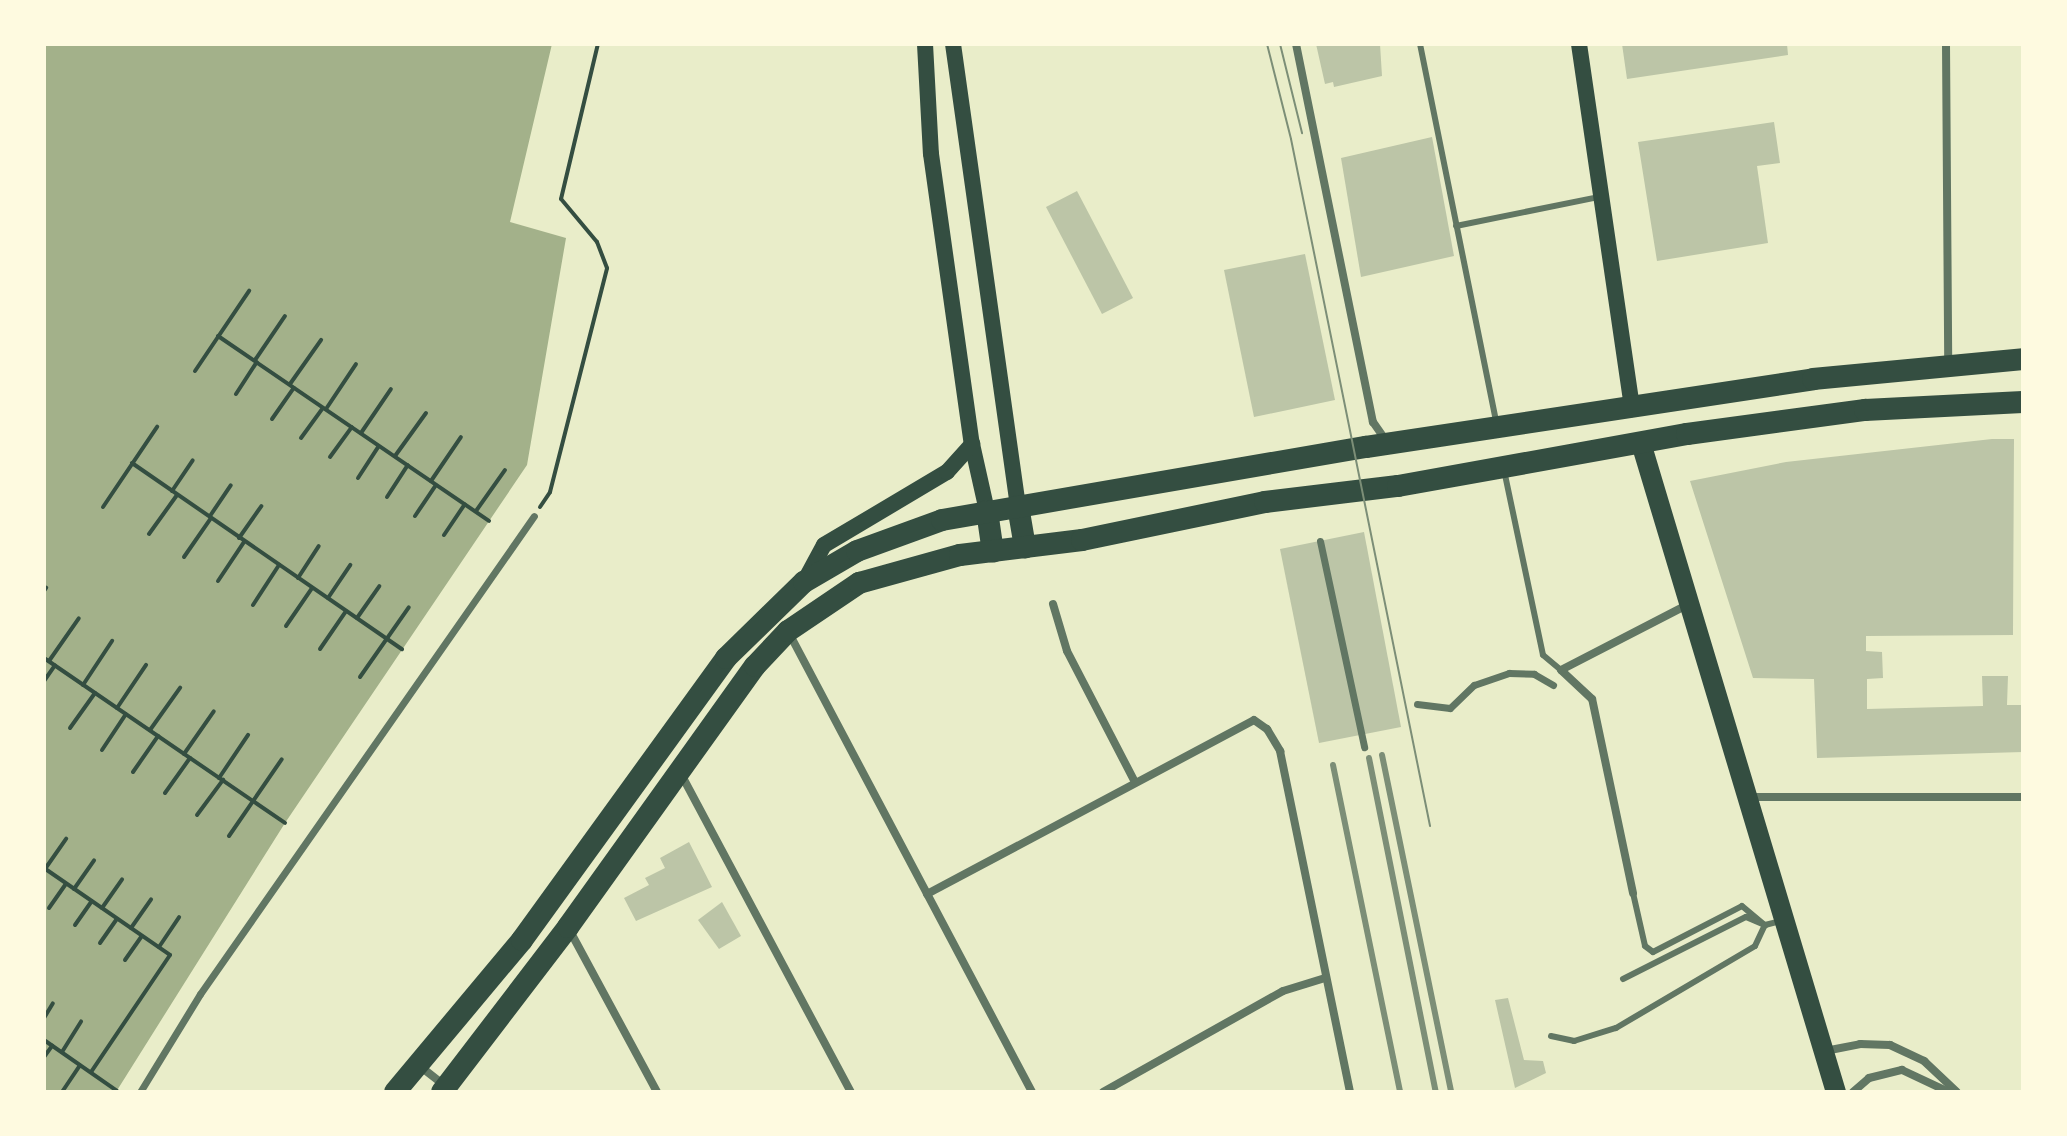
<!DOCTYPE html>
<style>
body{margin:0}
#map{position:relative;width:2067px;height:1136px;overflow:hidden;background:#e9edc9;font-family:"Roboto Condensed",sans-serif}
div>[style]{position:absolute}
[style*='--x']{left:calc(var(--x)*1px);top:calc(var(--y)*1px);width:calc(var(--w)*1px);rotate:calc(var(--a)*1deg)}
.water>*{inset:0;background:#a3b18a}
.building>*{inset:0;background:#bcc5a7}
.path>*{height:4px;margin:-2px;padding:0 2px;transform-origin:2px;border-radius:2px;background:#344e41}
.service>*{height:6px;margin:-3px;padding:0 3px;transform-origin:3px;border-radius:3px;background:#617663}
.pedestrian>*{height:7px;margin:-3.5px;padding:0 3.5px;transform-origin:3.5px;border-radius:3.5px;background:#617663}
.minor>*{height:8px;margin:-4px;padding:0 4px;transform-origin:4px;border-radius:4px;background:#617663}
.secondary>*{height:16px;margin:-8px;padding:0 8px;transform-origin:8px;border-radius:8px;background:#344e41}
.primary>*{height:20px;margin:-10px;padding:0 10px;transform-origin:10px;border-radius:10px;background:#344e41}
.trunk>*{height:22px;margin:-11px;padding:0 11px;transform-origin:11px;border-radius:11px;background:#344e41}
.tram>*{height:2px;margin:-1px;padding:0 1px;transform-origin:1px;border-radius:1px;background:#7c8e77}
.rail>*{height:6px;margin:-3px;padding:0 3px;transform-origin:3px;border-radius:3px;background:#7c8e77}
span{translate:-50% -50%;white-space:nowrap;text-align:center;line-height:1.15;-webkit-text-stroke:8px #fefae0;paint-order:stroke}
.frame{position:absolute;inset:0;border:46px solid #fefae0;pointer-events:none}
</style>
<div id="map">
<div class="water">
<i style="clip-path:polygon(44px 44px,552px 44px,510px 222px,566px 238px,527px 465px,285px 823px,116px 1092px,44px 1092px)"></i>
</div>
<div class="building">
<i style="clip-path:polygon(1316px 44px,1380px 44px,1382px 76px,1334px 87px,1333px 82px,1325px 84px)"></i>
<i style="clip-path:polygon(1622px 44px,1787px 44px,1788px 55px,1627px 79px)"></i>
<i style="clip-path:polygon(1774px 122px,1780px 163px,1757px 166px,1768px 243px,1657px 261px,1638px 142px)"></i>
<i style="clip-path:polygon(1432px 137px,1454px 256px,1361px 277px,1341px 158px)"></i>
<i style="clip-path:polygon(1077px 191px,1133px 298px,1102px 314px,1046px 207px)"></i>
<i style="clip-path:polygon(1305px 254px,1335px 400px,1254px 417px,1224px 270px)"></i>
<i style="clip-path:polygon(1992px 439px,2014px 439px,2013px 635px,1866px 636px,1866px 651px,1882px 652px,1883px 678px,1867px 679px,1867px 709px,1983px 706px,1982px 676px,2008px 676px,2007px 705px,2023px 705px,2023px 752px,1817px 758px,1814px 679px,1753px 678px,1690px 481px,1786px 462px)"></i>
<i style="clip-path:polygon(1364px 532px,1401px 727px,1319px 743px,1280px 549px)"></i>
<i style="clip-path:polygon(689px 842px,712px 887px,636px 921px,624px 898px,649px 885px,645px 878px,665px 868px,660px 858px)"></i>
<i style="clip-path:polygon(722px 902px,741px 936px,719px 949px,698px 920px)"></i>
<i style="clip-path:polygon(1508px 998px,1524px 1060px,1543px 1061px,1546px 1073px,1515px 1088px,1495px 1000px)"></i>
</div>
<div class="path">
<i style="--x:218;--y:336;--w:328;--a:34.3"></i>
<i style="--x:255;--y:360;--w:53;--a:-55.7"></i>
<i style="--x:195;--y:371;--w:97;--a:-56"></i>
<i style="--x:290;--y:384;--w:54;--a:-54.8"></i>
<i style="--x:236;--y:394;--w:38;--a:-57"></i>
<i style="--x:326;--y:409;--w:54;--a:-56.3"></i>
<i style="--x:272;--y:419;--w:38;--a:-55"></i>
<i style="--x:361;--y:433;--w:53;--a:-55.7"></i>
<i style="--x:301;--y:438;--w:37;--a:-54"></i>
<i style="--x:395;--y:456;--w:53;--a:-54.2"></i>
<i style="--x:330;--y:457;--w:37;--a:-54"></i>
<i style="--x:132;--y:463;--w:328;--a:34.6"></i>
<i style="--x:358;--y:478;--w:38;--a:-57"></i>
<i style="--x:431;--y:481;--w:53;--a:-55.7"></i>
<i style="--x:172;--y:491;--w:37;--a:-56"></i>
<i style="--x:387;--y:497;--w:38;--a:-57"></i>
<i style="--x:103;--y:507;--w:97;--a:-56"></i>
<i style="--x:540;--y:507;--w:18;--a:-56"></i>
<i style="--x:550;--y:492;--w:231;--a:-75.7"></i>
<i style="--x:607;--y:268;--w:28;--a:-111"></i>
<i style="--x:597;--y:242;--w:56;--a:-129.9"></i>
<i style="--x:561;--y:199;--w:159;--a:-76.6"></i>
<i style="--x:476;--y:511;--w:50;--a:-54.7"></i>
<i style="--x:210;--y:516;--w:37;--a:-56"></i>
<i style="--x:415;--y:516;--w:37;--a:-56"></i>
<i style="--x:149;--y:534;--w:48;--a:-54.3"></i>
<i style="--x:444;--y:535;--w:37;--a:-56"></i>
<i style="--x:239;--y:538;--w:39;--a:-55"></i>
<i style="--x:184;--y:557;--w:47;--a:-55.3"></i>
<i style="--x:298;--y:578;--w:38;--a:-57"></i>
<i style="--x:218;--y:581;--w:47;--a:-56.3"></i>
<i style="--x:44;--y:591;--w:4;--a:-56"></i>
<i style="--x:328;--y:598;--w:40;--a:-56"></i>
<i style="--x:253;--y:605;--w:48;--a:-57"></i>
<i style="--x:357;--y:618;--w:39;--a:-55"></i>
<i style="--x:286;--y:626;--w:46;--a:-55.6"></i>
<i style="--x:320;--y:649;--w:46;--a:-55.6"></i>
<i style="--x:44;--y:658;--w:292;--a:34.4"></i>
<i style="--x:49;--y:661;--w:52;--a:-55.1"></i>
<i style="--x:360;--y:677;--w:85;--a:-55"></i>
<i style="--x:44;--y:681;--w:19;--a:-55"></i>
<i style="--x:83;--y:685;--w:53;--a:-56.6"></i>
<i style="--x:117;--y:708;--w:52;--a:-56"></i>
<i style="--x:70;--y:728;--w:43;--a:-54.5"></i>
<i style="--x:150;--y:730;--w:52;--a:-54.5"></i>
<i style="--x:102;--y:750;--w:43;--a:-56.3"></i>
<i style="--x:184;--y:754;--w:52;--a:-55.1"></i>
<i style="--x:133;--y:772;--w:44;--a:-55.2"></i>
<i style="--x:219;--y:778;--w:52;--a:-56"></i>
<i style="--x:165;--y:793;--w:43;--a:-54.5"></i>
<i style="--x:197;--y:815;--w:44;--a:-53.4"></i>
<i style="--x:229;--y:836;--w:93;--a:-55.5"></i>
<i style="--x:44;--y:868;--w:153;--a:34.6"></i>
<i style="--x:170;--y:955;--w:141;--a:124"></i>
<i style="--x:45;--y:869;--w:37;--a:-55"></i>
<i style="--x:74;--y:889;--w:35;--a:-55"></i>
<i style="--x:49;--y:908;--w:29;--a:-55"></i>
<i style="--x:102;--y:908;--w:35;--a:-55"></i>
<i style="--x:75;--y:925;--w:29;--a:-55"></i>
<i style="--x:131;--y:928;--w:35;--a:-55"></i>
<i style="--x:100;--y:943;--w:29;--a:-55"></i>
<i style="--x:159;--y:947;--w:36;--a:-56"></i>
<i style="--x:125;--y:960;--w:29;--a:-55"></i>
<i style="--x:44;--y:1018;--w:17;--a:-59"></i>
<i style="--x:44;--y:1040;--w:89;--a:34.9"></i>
<i style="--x:62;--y:1052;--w:36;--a:-58"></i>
<i style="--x:44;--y:1057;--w:14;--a:-54"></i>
<i style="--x:62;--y:1092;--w:32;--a:-56"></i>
</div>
<div class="service">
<i style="--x:1420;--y:44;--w:386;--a:78.6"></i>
<i style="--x:1456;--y:226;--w:145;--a:-11.5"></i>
<i style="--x:1504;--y:470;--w:189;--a:78.1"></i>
<i style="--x:1543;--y:655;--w:23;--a:40"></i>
<i style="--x:1633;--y:893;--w:54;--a:77.2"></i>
<i style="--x:1645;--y:946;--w:10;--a:37"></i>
<i style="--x:1653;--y:952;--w:100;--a:-27.3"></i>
<i style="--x:1742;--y:906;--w:30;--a:40"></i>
<i style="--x:1623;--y:979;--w:138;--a:-26.8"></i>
<i style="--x:1746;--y:917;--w:21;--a:23"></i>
<i style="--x:1765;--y:925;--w:16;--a:-14"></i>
<i style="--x:1551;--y:1036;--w:24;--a:12"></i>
<i style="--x:1574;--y:1041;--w:44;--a:-17.2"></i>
<i style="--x:1616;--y:1028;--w:161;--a:-30.5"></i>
<i style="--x:1755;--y:946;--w:23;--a:-65"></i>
</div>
<div class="pedestrian">
<i style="--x:1320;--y:541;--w:211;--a:77.9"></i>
<i style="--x:1417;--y:704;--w:33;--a:7"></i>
<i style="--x:1450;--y:708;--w:33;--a:-44"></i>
<i style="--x:1474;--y:685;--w:37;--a:-19"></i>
<i style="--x:1509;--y:673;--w:25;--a:2"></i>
<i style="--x:1534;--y:674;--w:22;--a:30"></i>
<i style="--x:140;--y:1092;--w:115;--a:-58.5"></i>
<i style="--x:200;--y:994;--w:583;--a:-55.06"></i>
</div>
<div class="minor">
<i style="--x:1296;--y:44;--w:386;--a:78.5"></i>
<i style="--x:1373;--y:422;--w:21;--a:55"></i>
<i style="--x:1946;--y:44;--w:320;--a:89.6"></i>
<i style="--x:1053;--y:604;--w:49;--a:73.4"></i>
<i style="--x:1067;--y:651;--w:148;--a:62.6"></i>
<i style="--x:789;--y:633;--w:519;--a:62.1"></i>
<i style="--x:681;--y:774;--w:361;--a:61.9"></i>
<i style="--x:1748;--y:797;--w:275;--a:0"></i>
<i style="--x:1633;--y:893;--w:198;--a:-101.9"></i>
<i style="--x:1592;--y:699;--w:42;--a:-136.9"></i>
<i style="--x:1561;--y:670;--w:142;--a:-27.3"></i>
<i style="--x:927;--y:894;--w:370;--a:-28"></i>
<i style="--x:1254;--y:720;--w:16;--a:35"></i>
<i style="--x:1267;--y:729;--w:26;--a:59"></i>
<i style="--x:1280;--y:751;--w:348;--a:78.4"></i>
<i style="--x:570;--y:931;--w:183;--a:61.6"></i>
<i style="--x:1825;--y:1051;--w:36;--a:-11"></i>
<i style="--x:1860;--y:1044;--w:30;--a:2"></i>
<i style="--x:1890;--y:1045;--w:38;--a:25"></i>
<i style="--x:1924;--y:1061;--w:45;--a:43.2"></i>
<i style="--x:421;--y:1067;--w:31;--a:38"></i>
<i style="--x:1103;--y:1092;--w:206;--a:-29.3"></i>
<i style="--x:1283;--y:991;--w:44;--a:-17.2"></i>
<i style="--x:1853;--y:1092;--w:21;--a:-41"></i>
<i style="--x:1869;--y:1078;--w:34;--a:-14"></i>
<i style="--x:1902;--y:1070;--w:52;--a:25.1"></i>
</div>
<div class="secondary">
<i style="--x:925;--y:44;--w:110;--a:86.9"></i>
<i style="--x:931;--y:154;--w:293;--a:82"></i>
<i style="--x:972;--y:444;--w:69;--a:77.4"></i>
<i style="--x:953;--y:44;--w:467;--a:82"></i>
<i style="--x:1579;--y:44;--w:369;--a:81.7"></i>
<i style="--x:804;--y:582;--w:42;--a:-61.6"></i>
<i style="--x:824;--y:545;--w:143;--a:-30.7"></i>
<i style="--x:947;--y:472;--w:38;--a:-48"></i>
</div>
<div class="primary">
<i style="--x:1641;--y:443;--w:678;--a:73.28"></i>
</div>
<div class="trunk">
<i style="--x:1018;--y:506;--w:42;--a:80.3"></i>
<i style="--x:987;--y:511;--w:41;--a:81.7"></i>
<i style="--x:395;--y:1092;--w:198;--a:-50.1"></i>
<i style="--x:522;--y:940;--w:348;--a:-54.1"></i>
<i style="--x:726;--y:658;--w:109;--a:-44.3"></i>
<i style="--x:804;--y:582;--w:61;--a:-30.3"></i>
<i style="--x:857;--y:551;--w:90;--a:-20"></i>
<i style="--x:942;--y:520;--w:430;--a:-9.8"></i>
<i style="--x:1366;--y:447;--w:452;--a:-8.6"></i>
<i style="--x:1813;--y:379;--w:211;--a:-5.4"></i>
<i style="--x:442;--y:1092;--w:208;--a:-52.6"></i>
<i style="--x:568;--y:927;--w:321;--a:-54.4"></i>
<i style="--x:755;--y:666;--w:48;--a:-46.7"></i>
<i style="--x:788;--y:631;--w:86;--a:-34.1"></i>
<i style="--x:859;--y:583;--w:105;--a:-15.5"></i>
<i style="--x:960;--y:555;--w:123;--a:-7"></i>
<i style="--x:1082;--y:540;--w:187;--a:-11.7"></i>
<i style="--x:1265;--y:502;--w:134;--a:-6.9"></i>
<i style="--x:1398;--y:486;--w:294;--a:-10.2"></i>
<i style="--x:1687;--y:434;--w:180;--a:-7.7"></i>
<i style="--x:1865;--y:410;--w:158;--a:-2.9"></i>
</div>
<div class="tram">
<i style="--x:1267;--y:44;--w:98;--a:75.8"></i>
<i style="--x:1291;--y:139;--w:701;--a:78.56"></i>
<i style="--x:1280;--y:44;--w:92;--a:76.1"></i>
</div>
<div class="rail">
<i style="--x:1382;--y:755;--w:344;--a:78.4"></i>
<i style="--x:1369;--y:758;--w:341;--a:78.7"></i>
<i style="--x:1333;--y:765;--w:334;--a:78.4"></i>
</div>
<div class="frame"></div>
</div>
